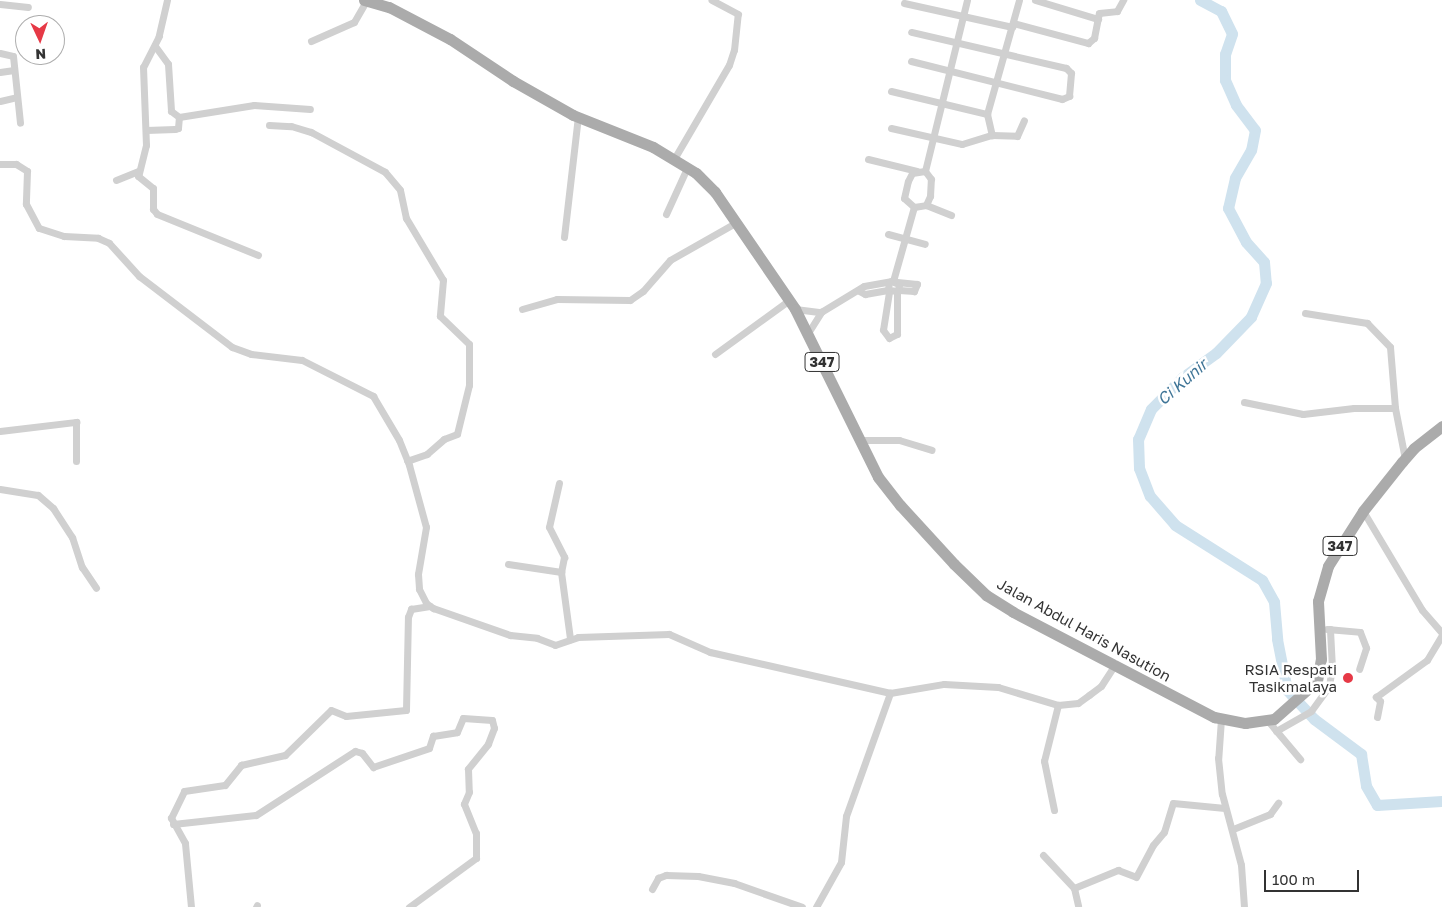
<!DOCTYPE html>
<style>
body{margin:0}
#map{position:relative;width:1442px;height:907px;overflow:hidden;background:#fff;font-family:"Golos Text",sans-serif}
div>[style]{position:absolute}
[style*='--x']{left:calc(var(--x)*1px);top:calc(var(--y)*1px);width:calc(var(--w)*1px);rotate:calc(var(--a)*1deg)}
.river>*{height:11px;margin:-5.5px;padding:0 5.5px;transform-origin:5.5px;border-radius:5.5px;background:#cfe2ee}
.street>*{height:7px;margin:-3.5px;padding:0 3.5px;transform-origin:3.5px;border-radius:3.5px;background:#d0d0d0}
.primary>*{height:11px;margin:-5.5px;padding:0 5.5px;transform-origin:5.5px;border-radius:5.5px;background:#ababab}
.dots>*{width:14px;height:14px;translate:-50% -50%;box-sizing:border-box;border:2px solid #fff;border-radius:50%}
span{translate:-50% -50%;white-space:nowrap;text-align:center;line-height:1.15;-webkit-text-stroke:5px #fff;paint-order:stroke}
.shield-label span{padding:1px 4px;background:#fff;border:1px solid;border-radius:4px;-webkit-text-stroke-width:0}
.shield-label{font-size:14px;color:#333;font-weight:700}
.street-label{font-size:15px;color:#333}
.poi-label{font-size:15px;color:#333}
.right{translate:-100% -50%;text-align:right}
.water-label{font-size:16px;color:#3f7597;font-style:italic}
.north{position:absolute;left:15px;top:15px;width:50px;height:50px;box-sizing:border-box;background:#fff;border:1px solid #adadad;border-radius:50%;rotate:177deg;font-size:14px;font-weight:700;line-height:20px;text-align:center;color:#333}
.north::after{content:'';display:block;margin:auto;width:18px;height:22px;background:#e63946;clip-path:polygon(50% 0,100% 100%,50% 72%,0 100%)}
.scale{position:absolute;left:1264px;top:870px;width:95px;height:22px;box-sizing:border-box;border:2px solid #333;border-top:0;padding-left:6px;font-size:15px;line-height:18px;white-space:nowrap;color:#333;-webkit-text-stroke:4px #fff;paint-order:stroke}
</style>
<div id="map">
<div class="river">
<i style="--x:1200;--y:0;--w:24;--a:28"></i>
<i style="--x:1221;--y:11;--w:25;--a:64"></i>
<i style="--x:1232;--y:34;--w:21;--a:109"></i>
<i style="--x:1225;--y:54;--w:26;--a:90"></i>
<i style="--x:1225;--y:80;--w:27;--a:66"></i>
<i style="--x:1236;--y:105;--w:31;--a:53"></i>
<i style="--x:1255;--y:130;--w:20;--a:101"></i>
<i style="--x:1251;--y:150;--w:32;--a:120"></i>
<i style="--x:1235;--y:178;--w:31;--a:103"></i>
<i style="--x:1228;--y:208;--w:38;--a:62"></i>
<i style="--x:1246;--y:242;--w:27;--a:48"></i>
<i style="--x:1264;--y:262;--w:21;--a:85"></i>
<i style="--x:1266;--y:283;--w:37;--a:114"></i>
<i style="--x:1251;--y:317;--w:50;--a:134.2"></i>
<i style="--x:1216;--y:353;--w:41;--a:144"></i>
<i style="--x:1183;--y:377;--w:45;--a:135"></i>
<i style="--x:1151;--y:409;--w:33;--a:113"></i>
<i style="--x:1138;--y:439;--w:29;--a:88"></i>
<i style="--x:1139;--y:468;--w:30;--a:69"></i>
<i style="--x:1150;--y:496;--w:38;--a:49"></i>
<i style="--x:1175;--y:525;--w:103;--a:32.3"></i>
<i style="--x:1262;--y:580;--w:25;--a:61"></i>
<i style="--x:1274;--y:602;--w:37;--a:85"></i>
<i style="--x:1277;--y:639;--w:52;--a:78.9"></i>
<i style="--x:1287;--y:690;--w:40;--a:47"></i>
<i style="--x:1314;--y:719;--w:59;--a:36.7"></i>
<i style="--x:1361;--y:754;--w:32;--a:81"></i>
<i style="--x:1366;--y:786;--w:22;--a:60"></i>
<i style="--x:1377;--y:805;--w:65;--a:-3.5"></i>
</div>
<div class="street">
<i style="--x:167;--y:0;--w:37;--a:103"></i>
<i style="--x:159;--y:36;--w:35;--a:117"></i>
<i style="--x:143;--y:67;--w:78;--a:87.8"></i>
<i style="--x:146;--y:145;--w:32;--a:104"></i>
<i style="--x:138;--y:176;--w:19;--a:39"></i>
<i style="--x:153;--y:188;--w:21;--a:90"></i>
<i style="--x:153;--y:209;--w:6;--a:51"></i>
<i style="--x:157;--y:214;--w:109;--a:22.1"></i>
<i style="--x:1035;--y:0;--w:66;--a:16.8"></i>
<i style="--x:904;--y:3;--w:111;--a:12.5"></i>
<i style="--x:0;--y:4;--w:28;--a:6"></i>
<i style="--x:1013;--y:23;--w:78;--a:14.9"></i>
<i style="--x:1088;--y:43;--w:8;--a:-40"></i>
<i style="--x:1094;--y:38;--w:25;--a:-79"></i>
<i style="--x:1099;--y:13;--w:18;--a:-6"></i>
<i style="--x:1117;--y:11;--w:13;--a:-61"></i>
<i style="--x:311;--y:41;--w:47;--a:-23.8"></i>
<i style="--x:354;--y:22;--w:24;--a:-60"></i>
<i style="--x:155;--y:46;--w:22;--a:54"></i>
<i style="--x:168;--y:64;--w:47;--a:86.3"></i>
<i style="--x:171;--y:111;--w:10;--a:37"></i>
<i style="--x:0;--y:53;--w:13;--a:13"></i>
<i style="--x:13;--y:56;--w:67;--a:84"></i>
<i style="--x:911;--y:61;--w:156;--a:14.1"></i>
<i style="--x:1062;--y:99;--w:8;--a:-23"></i>
<i style="--x:1069;--y:96;--w:23;--a:-85"></i>
<i style="--x:1071;--y:73;--w:7;--a:-135"></i>
<i style="--x:1066;--y:68;--w:159;--a:-166.9"></i>
<i style="--x:0;--y:72;--w:14;--a:-8"></i>
<i style="--x:891;--y:91;--w:99;--a:13.5"></i>
<i style="--x:987;--y:114;--w:118;--a:-74.3"></i>
<i style="--x:0;--y:101;--w:17;--a:-13"></i>
<i style="--x:987;--y:114;--w:22;--a:77"></i>
<i style="--x:992;--y:135;--w:25;--a:2"></i>
<i style="--x:1017;--y:136;--w:17;--a:-66"></i>
<i style="--x:269;--y:125;--w:22;--a:3"></i>
<i style="--x:291;--y:126;--w:21;--a:17"></i>
<i style="--x:311;--y:132;--w:84;--a:28.4"></i>
<i style="--x:385;--y:172;--w:23;--a:50"></i>
<i style="--x:400;--y:190;--w:29;--a:78"></i>
<i style="--x:406;--y:218;--w:72;--a:59.2"></i>
<i style="--x:443;--y:280;--w:36;--a:95"></i>
<i style="--x:440;--y:316;--w:40;--a:44"></i>
<i style="--x:469;--y:344;--w:41;--a:90"></i>
<i style="--x:469;--y:385;--w:50;--a:103.8"></i>
<i style="--x:457;--y:434;--w:14;--a:159"></i>
<i style="--x:444;--y:439;--w:23;--a:139"></i>
<i style="--x:427;--y:454;--w:21;--a:161"></i>
<i style="--x:891;--y:128;--w:73;--a:12.7"></i>
<i style="--x:962;--y:144;--w:31;--a:-17"></i>
<i style="--x:146;--y:130;--w:29;--a:-2"></i>
<i style="--x:175;--y:129;--w:3;--a:-18"></i>
<i style="--x:178;--y:128;--w:11;--a:-85"></i>
<i style="--x:179;--y:117;--w:76;--a:-9.1"></i>
<i style="--x:254;--y:105;--w:56;--a:4.1"></i>
<i style="--x:674;--y:159;--w:109;--a:-59.7"></i>
<i style="--x:729;--y:65;--w:16;--a:-72"></i>
<i style="--x:734;--y:50;--w:36;--a:-84"></i>
<i style="--x:738;--y:14;--w:30;--a:-152"></i>
<i style="--x:868;--y:159;--w:50;--a:13.8"></i>
<i style="--x:0;--y:164;--w:16;--a:0"></i>
<i style="--x:16;--y:164;--w:13;--a:32"></i>
<i style="--x:27;--y:171;--w:33;--a:92"></i>
<i style="--x:26;--y:204;--w:27;--a:62"></i>
<i style="--x:39;--y:228;--w:26;--a:18"></i>
<i style="--x:64;--y:236;--w:34;--a:3"></i>
<i style="--x:98;--y:238;--w:12;--a:24"></i>
<i style="--x:109;--y:243;--w:45;--a:47.7"></i>
<i style="--x:139;--y:276;--w:117;--a:37.4"></i>
<i style="--x:232;--y:347;--w:20;--a:20"></i>
<i style="--x:251;--y:354;--w:51;--a:6.7"></i>
<i style="--x:302;--y:360;--w:80;--a:26.9"></i>
<i style="--x:373;--y:396;--w:51;--a:59.4"></i>
<i style="--x:399;--y:440;--w:27;--a:68"></i>
<i style="--x:409;--y:465;--w:64;--a:74.7"></i>
<i style="--x:426;--y:527;--w:48;--a:99.7"></i>
<i style="--x:418;--y:574;--w:15;--a:86"></i>
<i style="--x:419;--y:589;--w:16;--a:63"></i>
<i style="--x:426;--y:603;--w:9;--a:36"></i>
<i style="--x:433;--y:608;--w:82;--a:19.3"></i>
<i style="--x:510;--y:635;--w:27;--a:6"></i>
<i style="--x:537;--y:638;--w:19;--a:21"></i>
<i style="--x:555;--y:645;--w:24;--a:-19"></i>
<i style="--x:578;--y:637;--w:91;--a:-1.9"></i>
<i style="--x:669;--y:634;--w:45;--a:23.7"></i>
<i style="--x:710;--y:652;--w:185;--a:12.8"></i>
<i style="--x:890;--y:693;--w:55;--a:-9.5"></i>
<i style="--x:944;--y:684;--w:54;--a:3.2"></i>
<i style="--x:998;--y:687;--w:63;--a:16.7"></i>
<i style="--x:1058;--y:705;--w:20;--a:-6"></i>
<i style="--x:1078;--y:703;--w:14;--a:-36"></i>
<i style="--x:1089;--y:695;--w:15;--a:-37"></i>
<i style="--x:1101;--y:686;--w:24;--a:-57"></i>
<i style="--x:116;--y:180;--w:24;--a:-22"></i>
<i style="--x:926;--y:205;--w:27;--a:22"></i>
<i style="--x:914;--y:207;--w:12;--a:-9"></i>
<i style="--x:926;--y:205;--w:10;--a:-66"></i>
<i style="--x:930;--y:196;--w:17;--a:-87"></i>
<i style="--x:931;--y:179;--w:10;--a:-127"></i>
<i style="--x:666;--y:214;--w:51;--a:-65.5"></i>
<i style="--x:888;--y:234;--w:38;--a:15"></i>
<i style="--x:564;--y:237;--w:122;--a:-83.4"></i>
<i style="--x:893;--y:281;--w:77;--a:-74.2"></i>
<i style="--x:914;--y:207;--w:13;--a:-138"></i>
<i style="--x:904;--y:198;--w:17;--a:-77"></i>
<i style="--x:908;--y:181;--w:9;--a:-63"></i>
<i style="--x:912;--y:173;--w:13;--a:-9"></i>
<i style="--x:925;--y:171;--w:176;--a:-76.2"></i>
<i style="--x:897;--y:282;--w:20;--a:6"></i>
<i style="--x:917;--y:284;--w:8;--a:113"></i>
<i style="--x:914;--y:291;--w:15;--a:-176"></i>
<i style="--x:859;--y:291;--w:7;--a:27"></i>
<i style="--x:865;--y:294;--w:23;--a:-10"></i>
<i style="--x:889;--y:292;--w:38;--a:99"></i>
<i style="--x:883;--y:330;--w:10;--a:53"></i>
<i style="--x:889;--y:338;--w:9;--a:-27"></i>
<i style="--x:897;--y:334;--w:42;--a:-90"></i>
<i style="--x:522;--y:309;--w:36;--a:-16"></i>
<i style="--x:557;--y:299;--w:73;--a:0.8"></i>
<i style="--x:630;--y:300;--w:16;--a:-35"></i>
<i style="--x:643;--y:291;--w:41;--a:-48.9"></i>
<i style="--x:670;--y:260;--w:75;--a:-29.6"></i>
<i style="--x:795;--y:309;--w:26;--a:7"></i>
<i style="--x:821;--y:312;--w:50;--a:-31.2"></i>
<i style="--x:864;--y:286;--w:27;--a:-10"></i>
<i style="--x:891;--y:281;--w:9;--a:21"></i>
<i style="--x:899;--y:284;--w:7;--a:98"></i>
<i style="--x:898;--y:291;--w:10;--a:-174"></i>
<i style="--x:888;--y:290;--w:8;--a:-83"></i>
<i style="--x:1305;--y:313;--w:63;--a:9.2"></i>
<i style="--x:1367;--y:323;--w:33;--a:46"></i>
<i style="--x:1390;--y:347;--w:61;--a:85.3"></i>
<i style="--x:1395;--y:408;--w:52;--a:78.9"></i>
<i style="--x:808;--y:333;--w:25;--a:-58"></i>
<i style="--x:715;--y:354;--w:90;--a:-36"></i>
<i style="--x:1244;--y:402;--w:60;--a:11.5"></i>
<i style="--x:1303;--y:414;--w:51;--a:-6.7"></i>
<i style="--x:1354;--y:408;--w:41;--a:0"></i>
<i style="--x:0;--y:431;--w:77;--a:-6.8"></i>
<i style="--x:76;--y:422;--w:39;--a:90"></i>
<i style="--x:861;--y:440;--w:38;--a:0"></i>
<i style="--x:899;--y:440;--w:34;--a:17"></i>
<i style="--x:559;--y:483;--w:45;--a:102.8"></i>
<i style="--x:549;--y:527;--w:34;--a:63"></i>
<i style="--x:564;--y:557;--w:15;--a:101"></i>
<i style="--x:561;--y:572;--w:68;--a:82.3"></i>
<i style="--x:0;--y:489;--w:38;--a:9"></i>
<i style="--x:38;--y:495;--w:20;--a:41"></i>
<i style="--x:53;--y:508;--w:35;--a:57"></i>
<i style="--x:72;--y:537;--w:32;--a:72"></i>
<i style="--x:82;--y:567;--w:25;--a:56"></i>
<i style="--x:1363;--y:511;--w:115;--a:59.2"></i>
<i style="--x:1422;--y:610;--w:30;--a:49"></i>
<i style="--x:508;--y:564;--w:54;--a:8.6"></i>
<i style="--x:1327;--y:629;--w:33;--a:5"></i>
<i style="--x:1360;--y:632;--w:17;--a:69"></i>
<i style="--x:1366;--y:648;--w:22;--a:108"></i>
<i style="--x:1377;--y:717;--w:16;--a:-79"></i>
<i style="--x:1380;--y:701;--w:6;--a:-135"></i>
<i style="--x:1376;--y:697;--w:63;--a:-36"></i>
<i style="--x:1427;--y:660;--w:29;--a:-59"></i>
<i style="--x:1221;--y:719;--w:39;--a:94"></i>
<i style="--x:1218;--y:758;--w:36;--a:84"></i>
<i style="--x:1222;--y:794;--w:73;--a:75"></i>
<i style="--x:1241;--y:865;--w:42;--a:85.9"></i>
<i style="--x:1268;--y:721;--w:50;--a:49.9"></i>
<i style="--x:1276;--y:731;--w:40;--a:-29.7"></i>
<i style="--x:1311;--y:711;--w:31;--a:-54"></i>
<i style="--x:1329;--y:686;--w:18;--a:-81"></i>
<i style="--x:1332;--y:668;--w:39;--a:-93"></i>
<i style="--x:1054;--y:810;--w:50;--a:-101.5"></i>
<i style="--x:1044;--y:761;--w:58;--a:-76"></i>
<i style="--x:173;--y:824;--w:83;--a:-6.2"></i>
<i style="--x:256;--y:815;--w:118;--a:-32.9"></i>
<i style="--x:355;--y:751;--w:7;--a:16"></i>
<i style="--x:362;--y:753;--w:18;--a:52"></i>
<i style="--x:373;--y:767;--w:59;--a:-18.7"></i>
<i style="--x:429;--y:748;--w:13;--a:-72"></i>
<i style="--x:433;--y:736;--w:24;--a:-9"></i>
<i style="--x:457;--y:732;--w:15;--a:-67"></i>
<i style="--x:463;--y:718;--w:29;--a:4"></i>
<i style="--x:492;--y:720;--w:8;--a:76"></i>
<i style="--x:494;--y:728;--w:17;--a:111"></i>
<i style="--x:488;--y:744;--w:32;--a:129"></i>
<i style="--x:468;--y:769;--w:23;--a:88"></i>
<i style="--x:469;--y:792;--w:13;--a:113"></i>
<i style="--x:464;--y:804;--w:31;--a:68"></i>
<i style="--x:476;--y:833;--w:25;--a:90"></i>
<i style="--x:476;--y:858;--w:83;--a:143.8"></i>
<i style="--x:1233;--y:829;--w:40;--a:-22"></i>
<i style="--x:1270;--y:814;--w:14;--a:-54"></i>
<i style="--x:1043;--y:855;--w:45;--a:46.8"></i>
<i style="--x:1074;--y:888;--w:48;--a:-22.2"></i>
<i style="--x:1118;--y:870;--w:19;--a:21"></i>
<i style="--x:1136;--y:877;--w:36;--a:-62"></i>
<i style="--x:1153;--y:845;--w:17;--a:-50"></i>
<i style="--x:1164;--y:832;--w:30;--a:-73"></i>
<i style="--x:1173;--y:803;--w:52;--a:5.5"></i>
<i style="--x:1074;--y:888;--w:18;--a:77"></i>
<i style="--x:652;--y:889;--w:13;--a:-61"></i>
<i style="--x:658;--y:878;--w:9;--a:-21"></i>
<i style="--x:666;--y:875;--w:32;--a:2"></i>
<i style="--x:698;--y:876;--w:37;--a:11"></i>
<i style="--x:734;--y:883;--w:72;--a:19.4"></i>
<i style="--x:191;--y:907;--w:64;--a:-95.4"></i>
<i style="--x:185;--y:843;--w:29;--a:-119"></i>
<i style="--x:171;--y:818;--w:30;--a:-64"></i>
<i style="--x:184;--y:791;--w:41;--a:-8.3"></i>
<i style="--x:225;--y:785;--w:26;--a:-51"></i>
<i style="--x:241;--y:765;--w:45;--a:-12.8"></i>
<i style="--x:285;--y:755;--w:64;--a:-44.4"></i>
<i style="--x:331;--y:710;--w:16;--a:22"></i>
<i style="--x:346;--y:716;--w:60;--a:-5.7"></i>
<i style="--x:406;--y:710;--w:93;--a:-88.8"></i>
<i style="--x:408;--y:617;--w:9;--a:-69"></i>
<i style="--x:411;--y:609;--w:19;--a:-9"></i>
<i style="--x:256;--y:907;--w:2;--a:-63"></i>
<i style="--x:816;--y:907;--w:51;--a:-60.9"></i>
<i style="--x:841;--y:862;--w:46;--a:-83.8"></i>
<i style="--x:846;--y:816;--w:131;--a:-70.3"></i>
</div>
<div class="primary">
<i style="--x:364;--y:0;--w:26;--a:16"></i>
<i style="--x:389;--y:7;--w:69;--a:27.7"></i>
<i style="--x:450;--y:39;--w:76;--a:33.7"></i>
<i style="--x:513;--y:81;--w:69;--a:29.5"></i>
<i style="--x:573;--y:115;--w:86;--a:21.8"></i>
<i style="--x:653;--y:147;--w:50;--a:31.2"></i>
<i style="--x:696;--y:173;--w:27;--a:45"></i>
<i style="--x:715;--y:192;--w:142;--a:55.6"></i>
<i style="--x:795;--y:309;--w:187;--a:63.7"></i>
<i style="--x:878;--y:477;--w:36;--a:52"></i>
<i style="--x:900;--y:505;--w:80;--a:47.5"></i>
<i style="--x:954;--y:564;--w:45;--a:44.1"></i>
<i style="--x:986;--y:595;--w:32;--a:32"></i>
<i style="--x:1013;--y:612;--w:227;--a:27.6"></i>
<i style="--x:1214;--y:717;--w:32;--a:11"></i>
<i style="--x:1245;--y:723;--w:29;--a:-8"></i>
<i style="--x:1274;--y:719;--w:57;--a:-41.5"></i>
<i style="--x:1317;--y:681;--w:22;--a:-80"></i>
<i style="--x:1321;--y:659;--w:58;--a:-93"></i>
<i style="--x:1318;--y:601;--w:36;--a:-74"></i>
<i style="--x:1328;--y:566;--w:65;--a:-57.5"></i>
<i style="--x:1363;--y:511;--w:63;--a:-51.5"></i>
<i style="--x:1402;--y:462;--w:18;--a:-49"></i>
<i style="--x:1414;--y:448;--w:36;--a:-38"></i>
</div>
<div class="dots">
<i style="left:1348px;top:678px;background:#e63946"></i>
</div>
<div class="shield-label">
<span style="left:822px;top:362px">347</span>
<span style="left:1340px;top:546px">347</span>
</div>
<div class="street-label">
<span style="left:1084px;top:630px;rotate:29deg">Jalan Abdul Haris Nasution</span>
</div>
<div class="poi-label">
<span class="right" style="left:1337px;top:678px">RSIA Respati<br>Tasikmalaya</span>
</div>
<div class="water-label">
<span style="left:1182px;top:382px;rotate:-41deg">Ci Kunir</span>
</div>
<div class="north">N</div>
<div class="scale">100 m</div>
</div>
